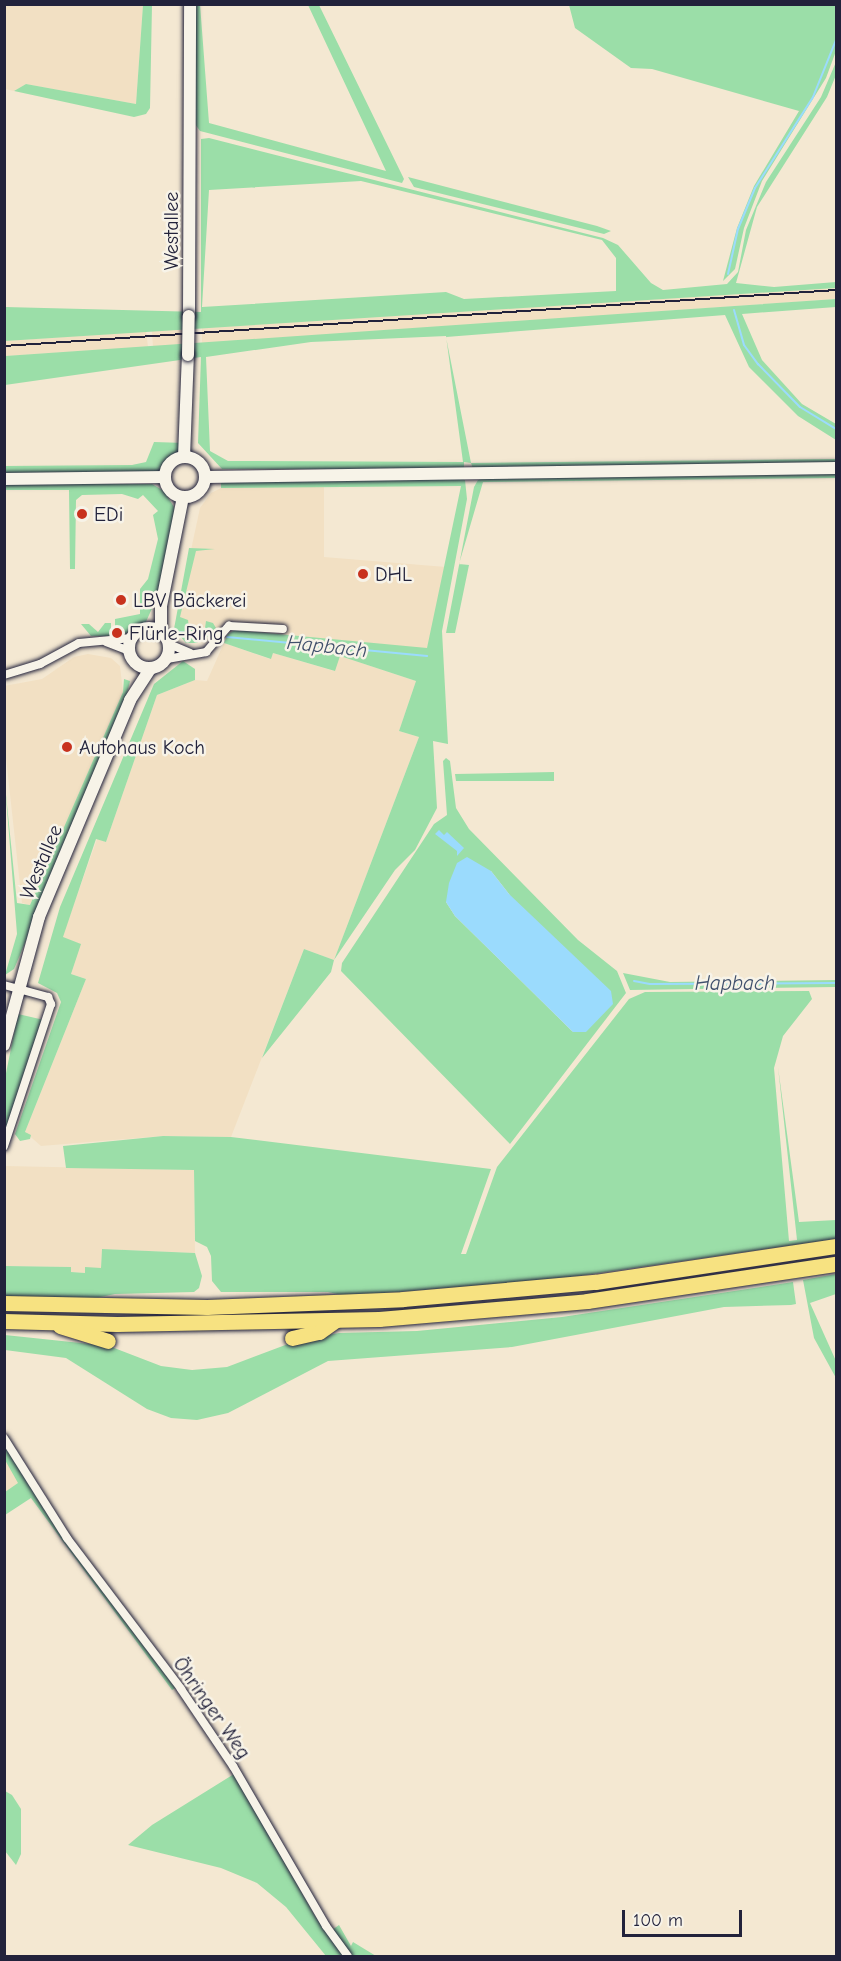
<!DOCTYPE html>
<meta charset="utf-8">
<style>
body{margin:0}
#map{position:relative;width:841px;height:1961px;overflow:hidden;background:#f4e8d2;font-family:"Comic Neue",sans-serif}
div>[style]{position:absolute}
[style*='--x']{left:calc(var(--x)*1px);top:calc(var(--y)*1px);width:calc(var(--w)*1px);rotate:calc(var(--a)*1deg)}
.built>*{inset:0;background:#f2e0c3}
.green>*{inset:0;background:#9bdea8}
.water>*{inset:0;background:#9bdbfd}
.stream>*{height:2px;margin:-1px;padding:0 1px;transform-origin:1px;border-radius:1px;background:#9bdbfd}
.roads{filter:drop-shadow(0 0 2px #22223b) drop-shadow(0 0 2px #22223b)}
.street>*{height:8px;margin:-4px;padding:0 4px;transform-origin:4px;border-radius:4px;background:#f7f3e8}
.secondary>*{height:12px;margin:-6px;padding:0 6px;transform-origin:6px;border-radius:6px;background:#f7f3e8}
.secondary>.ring{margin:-6px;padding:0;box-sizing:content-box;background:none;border:12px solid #f7f3e8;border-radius:50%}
.highway>*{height:15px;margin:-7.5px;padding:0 7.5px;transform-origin:7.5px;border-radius:7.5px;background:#f7e281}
.rail>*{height:2px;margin:-1px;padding:0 1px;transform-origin:1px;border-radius:1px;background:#22223b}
.bridges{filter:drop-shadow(0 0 2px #22223b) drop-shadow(0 0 2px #22223b)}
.secondary-bridge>*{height:12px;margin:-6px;padding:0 6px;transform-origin:6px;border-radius:6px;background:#f7f3e8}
.dots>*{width:16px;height:16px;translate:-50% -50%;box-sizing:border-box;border:3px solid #f7f3e8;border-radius:50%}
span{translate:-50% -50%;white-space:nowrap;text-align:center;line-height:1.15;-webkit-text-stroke:5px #f7f3e8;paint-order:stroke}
.street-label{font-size:20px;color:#22223b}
.poi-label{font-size:20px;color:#22223b}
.left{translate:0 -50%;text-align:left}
.water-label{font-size:21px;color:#40506c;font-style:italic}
.frame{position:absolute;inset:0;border:6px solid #22223b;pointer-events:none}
.scale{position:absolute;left:622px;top:1910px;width:120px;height:27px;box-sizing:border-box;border:3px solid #22223b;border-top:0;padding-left:8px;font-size:18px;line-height:21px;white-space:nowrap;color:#22223b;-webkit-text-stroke:4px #f7f3e8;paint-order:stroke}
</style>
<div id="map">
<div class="built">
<i style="clip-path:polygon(5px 5px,143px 5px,136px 104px,26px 84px,14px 91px,5px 89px)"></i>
<i style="clip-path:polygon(836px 288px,836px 299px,202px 344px,202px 327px)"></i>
<i style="clip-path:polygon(184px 329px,183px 345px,153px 347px,152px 331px)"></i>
<i style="clip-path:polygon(146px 331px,148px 347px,5px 356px,5px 341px)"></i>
<i style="clip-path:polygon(324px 486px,324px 557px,446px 567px,427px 649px,174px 629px,200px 508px,211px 493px,221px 488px)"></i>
<i style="clip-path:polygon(224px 643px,270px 659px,273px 653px,334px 671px,340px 656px,416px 681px,399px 731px,419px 737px,334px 960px,304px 949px,231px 1137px,163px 1136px,41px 1146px,25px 1132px,86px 979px,71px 974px,80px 944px,62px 938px,97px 839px,106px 842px,157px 695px,195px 680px,207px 681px)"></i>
<i style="clip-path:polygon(88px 654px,111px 658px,120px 666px,123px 692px,30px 905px,22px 903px,5px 749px,4px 686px,42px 679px,74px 657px)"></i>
<i style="clip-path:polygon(5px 1166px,194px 1170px,195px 1253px,102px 1249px,101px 1268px,85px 1273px,71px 1272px,70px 1267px,5px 1266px)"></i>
<i style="clip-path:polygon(4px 1453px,23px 1487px,4px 1498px)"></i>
</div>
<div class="green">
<i style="clip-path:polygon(200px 4px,209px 123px,386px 171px,308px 5px,319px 5px,404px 179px,402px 183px,200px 131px,195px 124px,195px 5px)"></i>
<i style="clip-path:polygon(143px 5px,152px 5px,150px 108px,146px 114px,134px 117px,14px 91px,26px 84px,136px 104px)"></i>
<i style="clip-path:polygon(569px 5px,836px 5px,836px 51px,826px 78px,762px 181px,744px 228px,735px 269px,723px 281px,737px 228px,754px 186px,799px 111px,652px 69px,631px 68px,575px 28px)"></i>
<i style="clip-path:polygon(evenodd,836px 62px,836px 75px,827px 97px,757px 207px,736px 283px,774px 287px,836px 282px,836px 288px,5px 341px,5px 307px,201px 312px,201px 139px,209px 138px,603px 238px,618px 245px,651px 283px,663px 290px,727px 284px,738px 272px,746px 230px,766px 182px,821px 97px,836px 62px,361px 181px,602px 240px,616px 258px,616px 291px,464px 299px,446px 292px,202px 307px,209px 190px,361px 181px)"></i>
<i style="clip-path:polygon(408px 177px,597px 226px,611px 231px,604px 234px,414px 187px)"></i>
<i style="clip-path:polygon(evenodd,836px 299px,836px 307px,742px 314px,762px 360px,802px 404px,836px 424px,836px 440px,798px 416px,749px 367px,725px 315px,446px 337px,471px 463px,836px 459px,836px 465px,473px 469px,471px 463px,464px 462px,464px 469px,222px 469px,198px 443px,201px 357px,5px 385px,5px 356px,836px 299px,446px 336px,463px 462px,228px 461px,210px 451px,206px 357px,311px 342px,446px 336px)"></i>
<i style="clip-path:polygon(154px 442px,185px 443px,184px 457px,171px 463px,165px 477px,5px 479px,4px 466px,132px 465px,146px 462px)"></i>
<i style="clip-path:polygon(836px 472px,836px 478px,483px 482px,459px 564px,469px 565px,455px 633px,446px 633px,474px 487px,478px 480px,487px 477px)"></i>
<i style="clip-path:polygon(456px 477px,465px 480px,467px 499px,442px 631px,448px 744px,433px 741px,437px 808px,415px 850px,395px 870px,334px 960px,331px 972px,262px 1058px,304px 949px,334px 960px,419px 737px,399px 731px,416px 681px,340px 656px,335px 671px,273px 653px,271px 659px,224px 643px,228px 634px,235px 630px,427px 648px,461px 486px,221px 488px,221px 482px)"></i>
<i style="clip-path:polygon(4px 483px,152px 484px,164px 491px,174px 507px,174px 520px,158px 595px,145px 624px,121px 636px,120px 631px,115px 632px,115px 619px,140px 614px,140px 589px,148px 579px,158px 539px,153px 515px,158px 511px,143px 495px,138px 499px,122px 494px,82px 495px,76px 500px,75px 569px,70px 569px,69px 490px,5px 490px)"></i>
<i style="clip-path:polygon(189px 548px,215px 549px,196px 551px,180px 617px,188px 620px,189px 628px,205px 628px,206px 621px,213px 623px,216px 628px,213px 634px,196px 643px,186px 643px,174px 629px)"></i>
<i style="clip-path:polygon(105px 623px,111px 623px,111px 636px,91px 636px,81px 624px,89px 624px,98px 632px)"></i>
<i style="clip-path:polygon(183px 661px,195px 669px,195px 680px,157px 695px,106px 842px,96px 839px,63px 937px,81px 944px,71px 974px,86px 979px,25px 1132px,31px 1135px,30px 1139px,20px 1141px,15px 1134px,61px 1002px,57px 993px,38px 983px,60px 907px,154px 684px)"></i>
<i style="clip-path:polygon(124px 679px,130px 681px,125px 702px,20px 955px,14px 969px,5px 975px,17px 934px,5px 785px,17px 903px,30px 905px,123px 692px)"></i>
<i style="clip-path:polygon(evenodd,446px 758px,450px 761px,456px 808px,469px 829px,578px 940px,617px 971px,626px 993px,510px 1144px,341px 971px,342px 963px,434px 824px,447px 815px,443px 761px,446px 758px,491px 871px,509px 894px,573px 1032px,455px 916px,446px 902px,491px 871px)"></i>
<i style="clip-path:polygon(554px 772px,554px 781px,456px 781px,455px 774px)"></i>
<i style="clip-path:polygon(623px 973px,670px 982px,836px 980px,836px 987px,630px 990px)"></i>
<i style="clip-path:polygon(809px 991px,812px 999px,783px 1036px,774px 1068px,789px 1241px,797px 1240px,778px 1067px,799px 1222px,836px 1220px,836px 1239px,550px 1280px,346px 1296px,328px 1292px,221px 1292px,212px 1281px,211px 1256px,207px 1247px,195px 1241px,194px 1170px,66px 1168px,63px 1146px,163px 1136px,231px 1137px,491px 1169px,461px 1254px,466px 1254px,497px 1167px,629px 999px,645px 992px)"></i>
<i style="clip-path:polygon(18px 1014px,44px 1020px,5px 1139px,5px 1078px)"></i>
<i style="clip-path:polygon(102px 1249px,195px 1253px,202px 1276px,199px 1288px,194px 1292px,115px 1294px,91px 1299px,5px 1296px,5px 1266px,71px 1267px,71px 1272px,85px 1273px,85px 1267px,101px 1268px)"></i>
<i style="clip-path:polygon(836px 1274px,836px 1294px,810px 1303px,836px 1361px,836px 1378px,814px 1338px,803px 1280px)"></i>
<i style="clip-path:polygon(793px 1282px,796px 1304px,791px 1305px,724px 1307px,512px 1347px,328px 1361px,228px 1413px,197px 1420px,171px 1418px,147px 1409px,66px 1358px,5px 1350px,5px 1335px,109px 1346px,161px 1366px,192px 1370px,227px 1367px,296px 1341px,339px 1333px,417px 1331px,562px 1317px)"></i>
<i style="clip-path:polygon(4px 1438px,33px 1487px,177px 1687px,172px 1690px,31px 1498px,5px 1515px,5px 1492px,18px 1483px,5px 1460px)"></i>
<i style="clip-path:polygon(234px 1774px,315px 1916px,343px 1956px,326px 1956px,286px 1907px,257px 1883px,221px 1868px,128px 1845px,152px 1825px)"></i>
<i style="clip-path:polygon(5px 1791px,12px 1795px,21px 1809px,21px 1854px,16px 1865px,5px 1851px)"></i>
<i style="clip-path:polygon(339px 1925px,351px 1946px,353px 1942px,376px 1956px,352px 1956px,332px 1930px)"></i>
</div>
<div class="water">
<i style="clip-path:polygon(439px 830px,444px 835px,447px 832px,464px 848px,457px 856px,457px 851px,435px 834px)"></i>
<i style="clip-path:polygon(467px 857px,491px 871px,509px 894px,611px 991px,613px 1004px,586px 1032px,573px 1032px,455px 916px,446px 902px,449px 883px,457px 863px)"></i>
</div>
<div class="stream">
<i style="--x:728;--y:274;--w:46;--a:-77.5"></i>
<i style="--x:738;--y:229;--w:44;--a:-67.5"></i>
<i style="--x:755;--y:188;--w:108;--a:-57.5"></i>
<i style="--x:813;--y:97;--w:61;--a:-68"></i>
<i style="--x:734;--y:310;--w:36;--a:74"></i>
<i style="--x:744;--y:345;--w:24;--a:54"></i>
<i style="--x:758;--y:364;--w:60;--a:45.7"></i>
<i style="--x:800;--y:407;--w:42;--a:31.4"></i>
<i style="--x:176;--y:632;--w:32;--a:5"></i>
<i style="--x:227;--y:637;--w:201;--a:5.4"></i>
<i style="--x:634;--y:981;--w:16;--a:11"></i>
<i style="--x:650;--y:984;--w:186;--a:-0.3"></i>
</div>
<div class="roads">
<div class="street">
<i style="--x:106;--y:642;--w:25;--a:21"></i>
<i style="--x:169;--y:644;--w:23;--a:23"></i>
<i style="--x:167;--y:659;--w:40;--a:-10"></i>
<i style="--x:206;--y:652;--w:35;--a:-49"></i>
<i style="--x:229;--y:626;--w:54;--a:3.2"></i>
<i style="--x:4;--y:675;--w:38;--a:-17"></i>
<i style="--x:40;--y:664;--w:44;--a:-28.3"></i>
<i style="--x:79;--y:643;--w:53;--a:-5.4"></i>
<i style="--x:4;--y:985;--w:46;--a:15.3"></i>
<i style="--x:48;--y:997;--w:8;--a:67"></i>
<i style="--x:51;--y:1004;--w:150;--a:108.3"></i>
<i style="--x:4;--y:1438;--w:118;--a:57.8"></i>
<i style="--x:67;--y:1538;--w:189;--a:52.9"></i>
<i style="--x:181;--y:1689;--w:93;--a:56"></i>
<i style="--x:233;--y:1766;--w:185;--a:59.8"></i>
<i style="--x:326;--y:1926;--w:37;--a:54"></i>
</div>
<div class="secondary">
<i style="--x:189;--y:316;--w:312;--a:-89.8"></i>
<i style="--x:184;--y:457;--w:102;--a:-87.8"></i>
<i class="ring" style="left:165px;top:457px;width:28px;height:28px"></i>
<i style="--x:205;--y:477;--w:631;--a:-0.82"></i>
<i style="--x:4;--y:479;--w:161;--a:-0.7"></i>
<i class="ring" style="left:129px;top:628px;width:28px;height:28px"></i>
<i style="--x:161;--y:632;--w:26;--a:-90"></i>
<i style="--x:161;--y:606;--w:111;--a:-78.6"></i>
<i style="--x:4;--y:1045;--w:133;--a:-74.7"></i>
<i style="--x:39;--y:917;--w:235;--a:-67.2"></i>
<i style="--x:130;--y:700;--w:37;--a:-57"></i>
</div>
<div class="highway">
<i style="--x:4;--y:1303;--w:203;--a:1.1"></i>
<i style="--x:207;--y:1307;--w:196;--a:-2.3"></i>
<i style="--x:403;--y:1299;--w:193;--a:-5.1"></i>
<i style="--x:595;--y:1282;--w:244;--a:-8.5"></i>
<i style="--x:4;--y:1321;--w:113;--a:1.5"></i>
<i style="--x:117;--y:1324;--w:262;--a:-1.1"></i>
<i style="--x:379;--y:1319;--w:209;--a:-4.9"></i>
<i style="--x:587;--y:1301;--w:252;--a:-8.5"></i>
<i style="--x:60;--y:1326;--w:50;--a:17.4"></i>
<i style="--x:292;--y:1338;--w:28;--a:-13"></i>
<i style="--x:319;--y:1332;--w:21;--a:-35"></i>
</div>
</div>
<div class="rail">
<i style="--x:4;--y:346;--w:834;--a:-3.85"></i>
</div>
<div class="bridges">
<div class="secondary-bridge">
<i style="--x:188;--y:355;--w:39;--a:-89"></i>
</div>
</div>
<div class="dots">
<i style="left:82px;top:514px;background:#c8321e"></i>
<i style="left:363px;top:574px;background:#c8321e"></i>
<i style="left:121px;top:600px;background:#c8321e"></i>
<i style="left:117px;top:633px;background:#c8321e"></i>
<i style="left:67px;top:747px;background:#c8321e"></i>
</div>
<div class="street-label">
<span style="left:171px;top:231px;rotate:-90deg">Westallee</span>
<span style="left:41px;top:862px;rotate:-67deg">Westallee</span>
<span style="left:212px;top:1708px;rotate:55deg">Öhringer Weg</span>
</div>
<div class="poi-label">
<span class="left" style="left:94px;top:514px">EDi</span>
<span class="left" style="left:375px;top:574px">DHL</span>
<span class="left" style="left:133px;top:600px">LBV Bäckerei</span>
<span class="left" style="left:129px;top:633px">Flürle-Ring</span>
<span class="left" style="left:79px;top:747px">Autohaus Koch</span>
</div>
<div class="water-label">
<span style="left:327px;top:646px;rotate:6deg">Hapbach</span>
<span style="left:735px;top:983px">Hapbach</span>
</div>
<div class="frame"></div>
<div class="scale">100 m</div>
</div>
